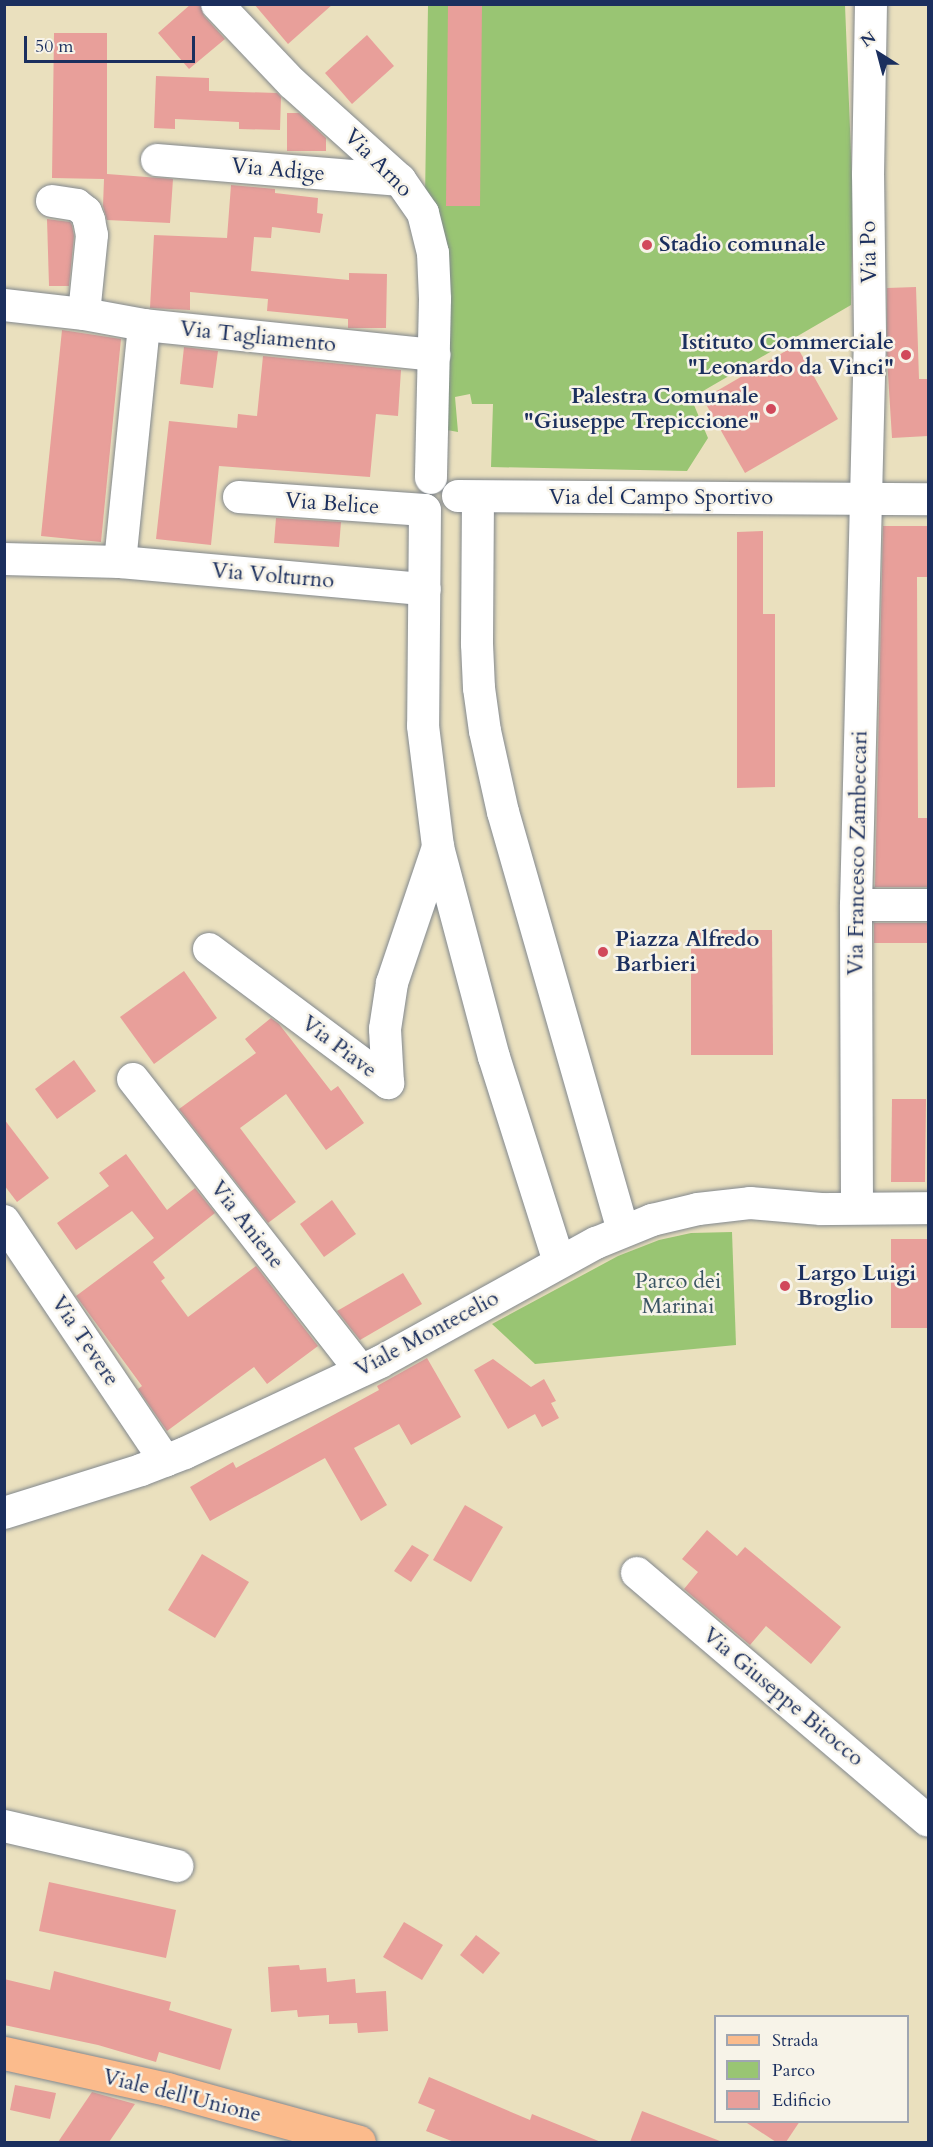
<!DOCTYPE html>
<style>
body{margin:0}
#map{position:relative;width:933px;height:2147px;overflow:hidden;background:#eae0be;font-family:Cardo,serif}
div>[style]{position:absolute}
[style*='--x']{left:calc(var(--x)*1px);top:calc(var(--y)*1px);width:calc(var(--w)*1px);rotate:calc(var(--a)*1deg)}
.green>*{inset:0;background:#99c573}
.building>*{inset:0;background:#e89f9a}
.roads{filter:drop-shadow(0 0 2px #82888e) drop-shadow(0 0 2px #82888e)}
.minor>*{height:32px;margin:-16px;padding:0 16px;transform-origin:16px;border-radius:16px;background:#fff}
.major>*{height:33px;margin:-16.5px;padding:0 16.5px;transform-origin:16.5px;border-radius:16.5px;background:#fbbb8c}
.dots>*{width:16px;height:16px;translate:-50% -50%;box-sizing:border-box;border:3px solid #f7f3e8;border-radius:50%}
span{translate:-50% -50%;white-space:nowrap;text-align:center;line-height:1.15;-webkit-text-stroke:5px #f7f3e8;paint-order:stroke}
.street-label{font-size:22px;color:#1b2f5e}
.poi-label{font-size:22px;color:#1b2f5e;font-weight:700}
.left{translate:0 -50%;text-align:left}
.right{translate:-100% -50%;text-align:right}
.park-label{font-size:22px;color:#3a5463}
.frame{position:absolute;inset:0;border:6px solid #1b2f5e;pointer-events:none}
.legend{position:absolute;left:714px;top:2015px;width:195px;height:108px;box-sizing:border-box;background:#f7f3e8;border:2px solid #9fa5b1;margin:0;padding:8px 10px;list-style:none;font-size:18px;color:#1b2f5e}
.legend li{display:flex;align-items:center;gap:12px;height:30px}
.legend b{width:30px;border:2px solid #9fa5b1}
.north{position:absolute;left:849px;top:24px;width:60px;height:60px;-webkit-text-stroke:4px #f7f3e8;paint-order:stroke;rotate:324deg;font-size:16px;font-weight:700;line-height:24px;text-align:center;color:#1b2f5e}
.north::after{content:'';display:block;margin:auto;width:21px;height:27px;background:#1b2f5e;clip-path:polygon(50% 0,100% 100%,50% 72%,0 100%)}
.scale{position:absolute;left:24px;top:36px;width:171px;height:27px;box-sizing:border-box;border:3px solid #1b2f5e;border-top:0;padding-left:8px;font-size:18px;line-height:21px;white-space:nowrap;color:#1b2f5e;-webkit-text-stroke:4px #f7f3e8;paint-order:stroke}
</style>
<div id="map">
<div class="green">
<i style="clip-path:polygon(428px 5px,845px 5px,853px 203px,851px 305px,691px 398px,708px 438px,687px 471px,491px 467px,493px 404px,472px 404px,470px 394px,455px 397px,458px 432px,447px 430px,425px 198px)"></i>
<i style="clip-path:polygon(732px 1232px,736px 1345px,535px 1364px,492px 1324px,618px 1256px,659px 1240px,691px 1233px)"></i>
</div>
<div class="building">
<i style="clip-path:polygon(191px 4px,200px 4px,204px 16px,225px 39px,189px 69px,158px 33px)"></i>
<i style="clip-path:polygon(254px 4px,333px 4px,288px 44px)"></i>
<i style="clip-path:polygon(448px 4px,482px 4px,480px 206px,446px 206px)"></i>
<i style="clip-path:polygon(54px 33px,107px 33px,107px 174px,173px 179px,170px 223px,107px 220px,103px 206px,104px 179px,52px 178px)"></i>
<i style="clip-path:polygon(367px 35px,394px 66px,352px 104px,325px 73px)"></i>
<i style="clip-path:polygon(156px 76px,209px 78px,209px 91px,277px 93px,281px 97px,280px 130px,239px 129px,239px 122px,175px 119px,175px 129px,154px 128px)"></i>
<i style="clip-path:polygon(287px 113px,299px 113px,326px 138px,326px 151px,287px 151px)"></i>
<i style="clip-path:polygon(231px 185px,275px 189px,275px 193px,318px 198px,317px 213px,323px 214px,320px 233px,272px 227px,271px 238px,254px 237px,251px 271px,349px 280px,349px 273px,387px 274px,386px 328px,348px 328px,348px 319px,267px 311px,268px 299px,190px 292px,190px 310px,150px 308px,154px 235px,227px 238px)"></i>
<i style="clip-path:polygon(47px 219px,70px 222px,72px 225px,74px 236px,69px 286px,49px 286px)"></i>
<i style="clip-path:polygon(916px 287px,919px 379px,928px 379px,928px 436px,892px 438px,887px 358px,887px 288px)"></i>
<i style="clip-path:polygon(62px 330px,121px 339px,101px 542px,41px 536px)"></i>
<i style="clip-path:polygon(796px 345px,838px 419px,745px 473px,703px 399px)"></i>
<i style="clip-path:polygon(184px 347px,218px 351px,213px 388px,180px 384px)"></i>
<i style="clip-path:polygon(263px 356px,401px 370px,398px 416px,376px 414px,370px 477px,219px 466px,211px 545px,156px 539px,169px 421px,237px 428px,238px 414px,257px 416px)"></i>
<i style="clip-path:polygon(276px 518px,341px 522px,339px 547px,274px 543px)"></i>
<i style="clip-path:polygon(883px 526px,928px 526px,928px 577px,917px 577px,918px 818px,928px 818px,928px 887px,875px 887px)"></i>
<i style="clip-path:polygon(763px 531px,763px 614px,775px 614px,775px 787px,737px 788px,737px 532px)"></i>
<i style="clip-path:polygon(874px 923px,928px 923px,928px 943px,874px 943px)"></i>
<i style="clip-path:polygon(691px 930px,772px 930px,773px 1055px,691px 1055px)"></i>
<i style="clip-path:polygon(184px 971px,217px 1018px,154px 1064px,120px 1017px)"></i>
<i style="clip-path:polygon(271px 1018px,279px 1024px,331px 1091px,338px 1086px,364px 1123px,326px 1150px,286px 1094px,240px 1128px,296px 1202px,268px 1223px,179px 1109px,256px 1053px,245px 1039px)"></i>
<i style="clip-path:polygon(74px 1060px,96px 1091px,57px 1119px,35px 1089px)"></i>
<i style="clip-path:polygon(892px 1099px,926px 1099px,925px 1182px,891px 1182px)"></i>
<i style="clip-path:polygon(4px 1119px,49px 1178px,17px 1202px,4px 1185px)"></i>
<i style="clip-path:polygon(126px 1154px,167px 1210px,195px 1188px,215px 1213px,153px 1262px,165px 1278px,161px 1281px,188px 1317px,256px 1266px,318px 1346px,267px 1384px,254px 1367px,167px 1431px,138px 1389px,142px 1386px,76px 1296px,154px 1238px,132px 1211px,76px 1250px,57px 1223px,109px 1186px,99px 1173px)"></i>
<i style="clip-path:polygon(332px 1200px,356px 1234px,324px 1257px,300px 1224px)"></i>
<i style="clip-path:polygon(891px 1239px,928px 1239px,928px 1328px,891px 1328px)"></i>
<i style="clip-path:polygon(403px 1273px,422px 1304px,360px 1340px,337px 1311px)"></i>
<i style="clip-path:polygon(427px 1358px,461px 1417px,411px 1445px,399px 1424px,354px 1448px,387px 1505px,361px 1521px,325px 1458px,210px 1521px,190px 1487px,233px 1462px,236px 1468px,379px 1390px,377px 1386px)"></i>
<i style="clip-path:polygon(493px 1359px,531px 1387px,544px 1379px,556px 1401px,551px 1403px,559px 1418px,542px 1427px,535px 1414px,508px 1429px,474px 1370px)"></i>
<i style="clip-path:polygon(465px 1505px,503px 1527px,471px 1582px,433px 1560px)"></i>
<i style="clip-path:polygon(707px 1530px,737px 1556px,745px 1547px,841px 1627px,811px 1664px,766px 1626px,750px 1645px,684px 1589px,698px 1572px,682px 1559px)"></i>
<i style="clip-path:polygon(412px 1545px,429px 1555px,411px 1582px,394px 1571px)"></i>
<i style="clip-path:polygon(202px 1554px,249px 1582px,215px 1638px,168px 1610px)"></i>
<i style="clip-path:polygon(49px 1882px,176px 1910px,166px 1958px,39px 1931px)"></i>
<i style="clip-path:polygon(404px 1922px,443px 1945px,422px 1980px,383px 1957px)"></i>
<i style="clip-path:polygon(476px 1935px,500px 1953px,483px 1974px,460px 1955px)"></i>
<i style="clip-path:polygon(299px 1965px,300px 1970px,326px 1968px,327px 1982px,355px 1979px,356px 1993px,386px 1991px,388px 2031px,358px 2033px,357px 2023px,329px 2024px,329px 2015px,298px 2017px,297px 2010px,271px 2012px,268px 1967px)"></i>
<i style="clip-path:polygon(54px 1971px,171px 2002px,169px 2010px,232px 2029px,220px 2070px,159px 2052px,156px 2062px,98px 2045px,4px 2025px,4px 1979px,50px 1990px)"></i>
<i style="clip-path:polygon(429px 2077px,530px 2120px,532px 2114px,601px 2142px,454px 2142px,426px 2131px,435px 2110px,418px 2103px)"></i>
<i style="clip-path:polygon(15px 2085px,56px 2093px,50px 2119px,10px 2110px)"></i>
<i style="clip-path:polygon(92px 2092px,135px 2104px,109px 2142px,58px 2142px)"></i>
<i style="clip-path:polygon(642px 2111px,720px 2141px,720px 2142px,630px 2142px)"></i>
<i style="clip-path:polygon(744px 2121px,800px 2121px,786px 2142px,776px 2142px)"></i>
</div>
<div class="roads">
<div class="minor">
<i style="--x:217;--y:4;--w:109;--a:46.5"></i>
<i style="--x:292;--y:83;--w:145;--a:41.9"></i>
<i style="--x:400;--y:180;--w:40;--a:55.1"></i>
<i style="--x:423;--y:213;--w:41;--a:76"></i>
<i style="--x:433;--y:253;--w:46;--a:87.5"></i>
<i style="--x:435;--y:299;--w:179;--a:91.3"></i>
<i style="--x:157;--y:160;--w:244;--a:4.7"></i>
<i style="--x:52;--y:201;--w:25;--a:9"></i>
<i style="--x:77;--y:205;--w:11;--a:38"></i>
<i style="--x:86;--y:212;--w:9;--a:69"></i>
<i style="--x:89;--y:220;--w:15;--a:79"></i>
<i style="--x:92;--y:235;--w:79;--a:95.8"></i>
<i style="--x:4;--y:305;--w:81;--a:6.4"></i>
<i style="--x:84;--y:314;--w:61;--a:10.4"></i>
<i style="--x:144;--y:325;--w:292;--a:5.9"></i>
<i style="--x:458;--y:496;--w:470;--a:0.4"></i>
<i style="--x:239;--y:497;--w:186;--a:4"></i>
<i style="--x:425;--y:510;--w:216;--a:90.5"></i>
<i style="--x:423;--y:726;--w:122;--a:82.9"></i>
<i style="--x:438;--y:847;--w:217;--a:75.1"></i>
<i style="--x:494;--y:1057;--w:215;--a:72.4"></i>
<i style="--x:478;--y:497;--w:147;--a:90.4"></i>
<i style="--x:477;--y:644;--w:44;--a:87.4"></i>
<i style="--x:479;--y:688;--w:43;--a:82.1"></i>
<i style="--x:485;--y:731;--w:83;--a:77.5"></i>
<i style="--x:503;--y:812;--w:435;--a:74"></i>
<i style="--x:4;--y:559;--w:116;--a:1.5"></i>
<i style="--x:120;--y:562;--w:306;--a:5.1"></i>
<i style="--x:120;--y:562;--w:238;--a:-84.2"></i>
<i style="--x:856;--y:905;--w:72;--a:0"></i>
<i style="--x:209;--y:949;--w:224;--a:36.8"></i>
<i style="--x:388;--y:1083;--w:54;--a:-93.2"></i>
<i style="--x:385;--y:1029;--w:47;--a:-81.3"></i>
<i style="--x:392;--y:983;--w:144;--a:-71.3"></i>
<i style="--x:133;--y:1079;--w:370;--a:52"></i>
<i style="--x:857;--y:1208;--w:303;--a:-90.2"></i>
<i style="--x:856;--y:905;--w:570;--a:-88.59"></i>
<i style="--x:870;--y:335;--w:160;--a:-90.7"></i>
<i style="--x:868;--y:175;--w:171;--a:-89"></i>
<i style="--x:4;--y:1221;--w:289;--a:56.1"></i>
<i style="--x:4;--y:1513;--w:144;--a:-17.4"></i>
<i style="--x:141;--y:1470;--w:47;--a:-21.1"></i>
<i style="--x:185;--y:1453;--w:215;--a:-25"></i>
<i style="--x:380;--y:1362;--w:247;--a:-28.9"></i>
<i style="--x:596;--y:1243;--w:61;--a:-22.3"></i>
<i style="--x:652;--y:1220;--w:47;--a:-13.4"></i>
<i style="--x:698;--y:1209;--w:52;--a:-6.6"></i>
<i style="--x:750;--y:1203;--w:71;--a:4.8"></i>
<i style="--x:821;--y:1209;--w:107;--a:-0.5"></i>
<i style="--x:637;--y:1573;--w:382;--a:40.4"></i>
<i style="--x:4;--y:1826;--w:178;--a:13"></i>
</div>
<div class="major">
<i style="--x:4;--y:2053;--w:167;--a:12.5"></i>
<i style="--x:167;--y:2089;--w:199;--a:15.4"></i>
</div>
</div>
<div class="dots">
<i style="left:647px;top:245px;background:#d1495b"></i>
<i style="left:906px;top:355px;background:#d1495b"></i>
<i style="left:771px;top:409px;background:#d1495b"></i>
<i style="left:603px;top:952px;background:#d1495b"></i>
<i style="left:785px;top:1286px;background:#d1495b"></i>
</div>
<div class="street-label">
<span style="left:378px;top:163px;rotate:45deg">Via Arno</span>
<span style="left:278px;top:170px;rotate:5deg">Via Adige</span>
<span style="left:869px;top:252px;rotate:-91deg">Via Po</span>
<span style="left:258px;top:337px;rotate:6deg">Via Tagliamento</span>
<span style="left:661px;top:498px">Via del Campo Sportivo</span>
<span style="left:332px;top:504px;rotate:4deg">Via Belice</span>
<span style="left:273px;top:576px;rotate:5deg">Via Volturno</span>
<span style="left:858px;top:853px;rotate:-89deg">Via Francesco Zambeccari</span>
<span style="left:339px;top:1047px;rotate:37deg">Via Piave</span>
<span style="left:247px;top:1225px;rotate:52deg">Via Aniene</span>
<span style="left:427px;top:1334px;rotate:-28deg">Viale Montecelio</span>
<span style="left:85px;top:1341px;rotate:56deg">Via Tevere</span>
<span style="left:783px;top:1697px;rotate:40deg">Via Giuseppe Bitocco</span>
<span style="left:182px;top:2096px;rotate:14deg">Viale dell'Unione</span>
</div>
<div class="poi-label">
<span class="left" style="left:659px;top:245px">Stadio comunale</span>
<span class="right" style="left:894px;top:355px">Istituto Commerciale<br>"Leonardo da Vinci"</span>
<span class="right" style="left:759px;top:409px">Palestra Comunale<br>"Giuseppe Trepiccione"</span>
<span class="left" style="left:615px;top:952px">Piazza Alfredo<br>Barbieri</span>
<span class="left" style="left:797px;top:1286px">Largo Luigi<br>Broglio</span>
</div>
<div class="park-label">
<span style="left:678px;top:1294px">Parco dei<br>Marinai</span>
</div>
<div class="frame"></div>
<ul class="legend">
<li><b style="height:8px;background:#fbbb8c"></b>Strada</li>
<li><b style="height:16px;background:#99c573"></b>Parco</li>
<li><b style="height:16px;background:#e89f9a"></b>Edificio</li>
</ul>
<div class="north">N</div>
<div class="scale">50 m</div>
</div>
